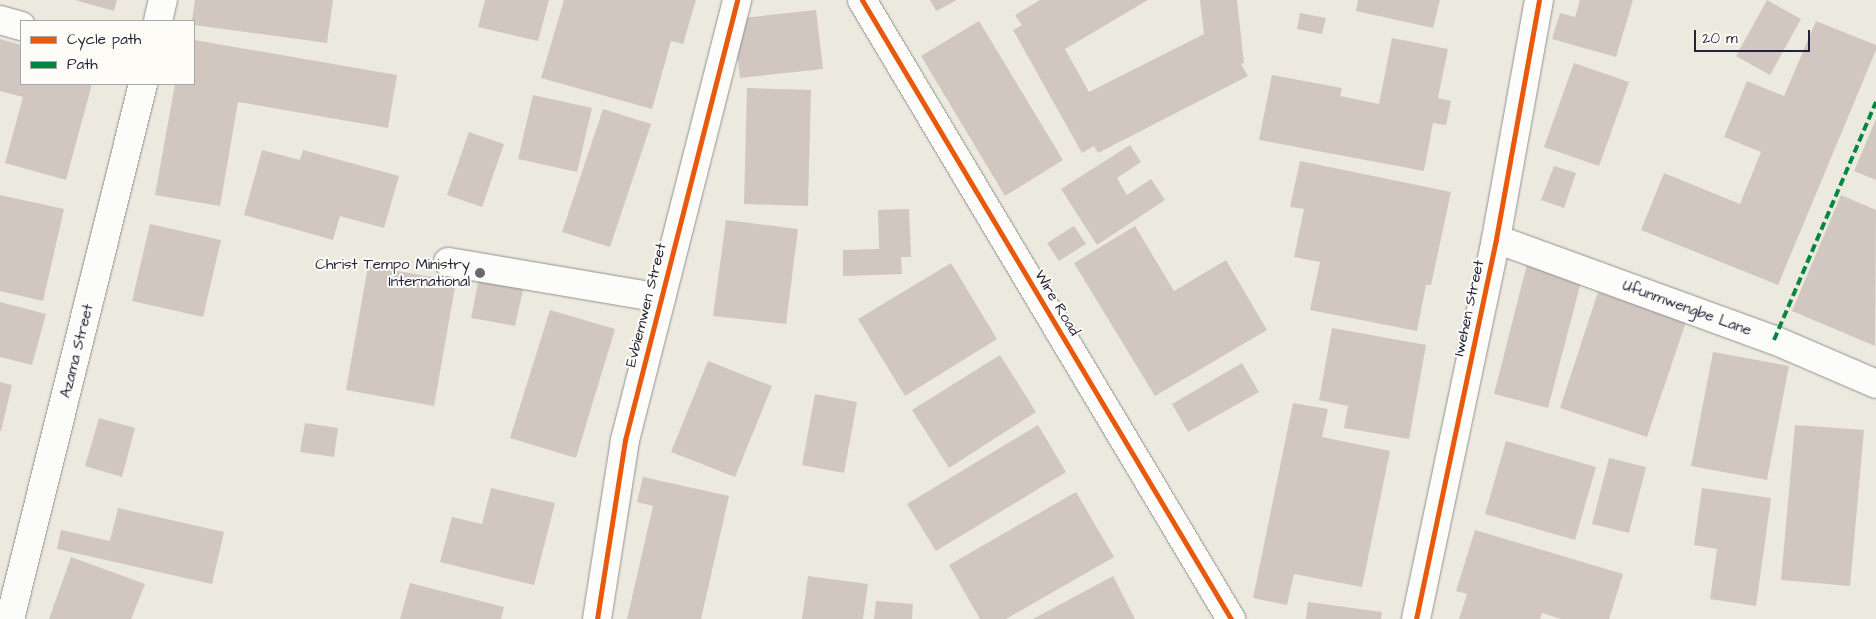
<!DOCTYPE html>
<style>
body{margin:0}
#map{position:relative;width:1876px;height:619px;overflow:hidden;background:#eceadf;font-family:"Architects Daughter",sans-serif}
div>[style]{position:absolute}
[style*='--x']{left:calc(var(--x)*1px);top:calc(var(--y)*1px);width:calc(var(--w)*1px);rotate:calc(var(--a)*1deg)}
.building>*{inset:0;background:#d2c6c0}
.roads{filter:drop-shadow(0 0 1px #91908f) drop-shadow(0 0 1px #91908f)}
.minor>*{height:28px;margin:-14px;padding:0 14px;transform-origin:14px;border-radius:14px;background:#fcfcfa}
.quiet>*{height:4px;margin-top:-2px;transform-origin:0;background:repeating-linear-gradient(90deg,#00873e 0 8px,transparent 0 12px)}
.cycleway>*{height:5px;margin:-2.5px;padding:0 2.5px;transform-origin:2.5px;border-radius:2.5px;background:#e8590c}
.dots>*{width:14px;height:14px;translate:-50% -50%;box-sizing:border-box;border:2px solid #fdfcf7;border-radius:50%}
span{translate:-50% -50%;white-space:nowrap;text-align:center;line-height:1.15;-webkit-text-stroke:4px #fdfcf7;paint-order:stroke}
.poi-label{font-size:15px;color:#22223b}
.right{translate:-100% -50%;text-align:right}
.street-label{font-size:15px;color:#22223b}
.legend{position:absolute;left:20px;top:20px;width:175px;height:65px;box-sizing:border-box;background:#fdfcf7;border:1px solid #a5a5ac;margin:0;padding:6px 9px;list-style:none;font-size:15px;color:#22223b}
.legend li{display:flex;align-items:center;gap:10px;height:25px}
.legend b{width:25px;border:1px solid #a5a5ac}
.scale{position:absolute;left:1694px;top:30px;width:116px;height:22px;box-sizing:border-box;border:2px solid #22223b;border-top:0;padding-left:6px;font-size:15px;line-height:18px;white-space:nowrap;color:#22223b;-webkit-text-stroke:4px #fdfcf7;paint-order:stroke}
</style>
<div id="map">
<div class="building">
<i style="clip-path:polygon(75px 0,117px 0,114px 11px)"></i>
<i style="clip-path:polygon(195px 0,333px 0,327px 43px,194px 25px,192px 21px)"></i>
<i style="clip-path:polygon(485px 0,549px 0,538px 41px,478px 27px)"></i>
<i style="clip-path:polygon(564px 0,696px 0,683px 44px,671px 41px,652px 109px,541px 78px)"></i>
<i style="clip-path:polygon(930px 0,957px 0,936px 11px)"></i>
<i style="clip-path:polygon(1040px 0,1148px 0,1065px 49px,1089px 92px,1204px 34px,1200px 0,1237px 0,1244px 63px,1241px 64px,1248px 76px,1098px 153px,1094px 146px,1082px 153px,1013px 30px,1022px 25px,1015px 15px)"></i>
<i style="clip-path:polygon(1358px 0,1440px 0,1433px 28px,1356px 11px)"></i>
<i style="clip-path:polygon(1580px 0,1633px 0,1616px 57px,1552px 39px,1560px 13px,1575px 17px)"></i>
<i style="clip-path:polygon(1767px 0,1801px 19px,1770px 75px,1736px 56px)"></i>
<i style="clip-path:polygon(816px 10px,823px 69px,740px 78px,733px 19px)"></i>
<i style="clip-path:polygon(1300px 13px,1326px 18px,1322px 34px,1297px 29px)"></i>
<i style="clip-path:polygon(979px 21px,1063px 160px,1005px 196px,921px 56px)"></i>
<i style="clip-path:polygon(1816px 21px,1876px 45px,1876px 50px,1778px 285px,1641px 230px,1664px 173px,1740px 204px,1761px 152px,1724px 137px,1747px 81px,1784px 96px)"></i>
<i style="clip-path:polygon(1392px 38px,1448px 49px,1438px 98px,1451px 101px,1446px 125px,1433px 123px,1424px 171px,1259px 140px,1272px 75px,1342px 88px,1340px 96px,1379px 104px)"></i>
<i style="clip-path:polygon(0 39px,21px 45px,21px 84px,92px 84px,66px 180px,5px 163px,23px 97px,0 91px)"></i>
<i style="clip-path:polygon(194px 40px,397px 75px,388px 128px,238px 102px,220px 206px,155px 195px,175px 84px,194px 84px)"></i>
<i style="clip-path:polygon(1574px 63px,1629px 82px,1599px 166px,1544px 147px)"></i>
<i style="clip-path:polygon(747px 88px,811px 90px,808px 206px,744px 204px)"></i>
<i style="clip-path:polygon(533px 95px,592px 108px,577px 172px,518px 159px)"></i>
<i style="clip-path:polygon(603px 109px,651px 124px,610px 247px,562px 232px)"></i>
<i style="clip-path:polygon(1876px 119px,1876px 180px,1854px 171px)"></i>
<i style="clip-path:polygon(469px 132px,504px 144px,482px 207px,447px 195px)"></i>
<i style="clip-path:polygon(1130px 145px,1141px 162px,1117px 178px,1127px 195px,1151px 179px,1165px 200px,1097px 245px,1061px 189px)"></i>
<i style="clip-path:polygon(262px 150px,300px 160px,303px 150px,399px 176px,384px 228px,340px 216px,333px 240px,244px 215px)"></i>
<i style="clip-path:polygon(1300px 161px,1451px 192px,1431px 285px,1426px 285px,1417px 331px,1310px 310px,1320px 262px,1294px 257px,1304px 209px,1290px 207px)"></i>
<i style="clip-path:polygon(1554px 166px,1576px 173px,1564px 208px,1541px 200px)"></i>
<i style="clip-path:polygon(0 195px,64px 209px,43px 301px,0 291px)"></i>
<i style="clip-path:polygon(1841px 195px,1876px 210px,1875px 346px,1792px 311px)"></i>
<i style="clip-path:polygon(909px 209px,911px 257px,901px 257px,902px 274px,843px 276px,843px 250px,879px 249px,878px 210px)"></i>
<i style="clip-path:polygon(726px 220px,798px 229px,786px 324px,713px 316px)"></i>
<i style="clip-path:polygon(150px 224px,221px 240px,203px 317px,132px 301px)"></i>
<i style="clip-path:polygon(1074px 226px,1086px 244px,1059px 261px,1047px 243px)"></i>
<i style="clip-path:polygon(1135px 226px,1174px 291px,1226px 260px,1267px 330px,1155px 396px,1074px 263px)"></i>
<i style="clip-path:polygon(951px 263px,997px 339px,905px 396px,858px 319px)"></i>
<i style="clip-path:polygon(1527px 264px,1582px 278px,1548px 408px,1494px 394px)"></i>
<i style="clip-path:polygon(368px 266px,456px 281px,434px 406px,346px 390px)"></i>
<i style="clip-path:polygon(480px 273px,525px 281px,515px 326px,471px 318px)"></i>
<i style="clip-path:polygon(1598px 292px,1686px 322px,1647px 437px,1560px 408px)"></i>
<i style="clip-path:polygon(0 302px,46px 314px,32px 365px,0 357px)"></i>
<i style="clip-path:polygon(550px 310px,615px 329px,576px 458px,510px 438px)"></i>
<i style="clip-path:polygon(1332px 328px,1426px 345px,1409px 439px,1344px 428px,1348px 406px,1319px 400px)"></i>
<i style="clip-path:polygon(1713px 352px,1789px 366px,1767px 480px,1691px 466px)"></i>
<i style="clip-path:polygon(1000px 355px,1036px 412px,949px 468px,912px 410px)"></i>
<i style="clip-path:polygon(708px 361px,772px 386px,735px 477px,671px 452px)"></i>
<i style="clip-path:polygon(1242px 363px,1259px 392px,1188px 432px,1172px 404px)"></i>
<i style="clip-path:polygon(0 382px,12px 385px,1px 431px,0 431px)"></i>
<i style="clip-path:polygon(815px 394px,857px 402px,844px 473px,802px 465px)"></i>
<i style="clip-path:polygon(1293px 403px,1328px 409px,1322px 437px,1390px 451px,1362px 587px,1294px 574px,1287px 605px,1253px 598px)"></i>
<i style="clip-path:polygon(99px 418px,135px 428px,122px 477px,85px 466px)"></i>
<i style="clip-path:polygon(305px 423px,338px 428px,334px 457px,300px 452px)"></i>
<i style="clip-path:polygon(1038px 425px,1066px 472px,936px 551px,907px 504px)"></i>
<i style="clip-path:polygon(1795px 425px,1864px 430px,1850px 586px,1781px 580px)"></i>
<i style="clip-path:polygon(1506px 441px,1596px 467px,1575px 540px,1485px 514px)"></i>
<i style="clip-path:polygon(1609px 458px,1646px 467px,1629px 533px,1592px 524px)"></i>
<i style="clip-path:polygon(643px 477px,729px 496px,701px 619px,627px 619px,653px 506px,637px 502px)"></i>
<i style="clip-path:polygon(491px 488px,555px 503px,534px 585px,440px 562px,452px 517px,482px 524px)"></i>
<i style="clip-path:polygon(1702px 488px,1771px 498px,1756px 606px,1710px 599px,1717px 549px,1694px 545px)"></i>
<i style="clip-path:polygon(1076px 492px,1114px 557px,1006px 619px,980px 619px,949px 565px)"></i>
<i style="clip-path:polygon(118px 508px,224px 532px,212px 584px,57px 549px,61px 530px,110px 541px)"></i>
<i style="clip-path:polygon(1475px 530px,1623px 574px,1609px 619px,1561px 619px,1542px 613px,1540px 619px,1459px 619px,1467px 594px,1456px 591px)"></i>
<i style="clip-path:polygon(71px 557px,145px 584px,131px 619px,49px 619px)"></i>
<i style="clip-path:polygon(808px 576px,868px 584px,863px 619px,802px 619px)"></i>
<i style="clip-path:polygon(1113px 576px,1135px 619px,1033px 619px)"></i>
<i style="clip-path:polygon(410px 583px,504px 607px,501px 619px,400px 619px)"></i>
<i style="clip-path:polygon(876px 601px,913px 604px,912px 619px,874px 619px)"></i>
<i style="clip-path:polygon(1308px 602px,1382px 612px,1381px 619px,1306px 619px)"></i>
</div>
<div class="roads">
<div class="minor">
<i style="--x:862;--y:0;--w:721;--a:59.2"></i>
<i style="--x:0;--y:20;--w:22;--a:16"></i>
<i style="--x:158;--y:21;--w:22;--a:-77"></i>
<i style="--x:1496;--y:239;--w:296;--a:20"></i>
<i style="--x:1774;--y:340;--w:111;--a:23.3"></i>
<i style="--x:448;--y:262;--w:216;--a:9.6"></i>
<i style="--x:10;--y:619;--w:551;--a:-76.04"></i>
<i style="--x:597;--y:619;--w:181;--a:-81.1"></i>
<i style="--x:625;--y:440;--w:454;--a:-75.7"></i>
<i style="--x:1416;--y:619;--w:388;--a:-78.1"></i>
<i style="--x:1496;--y:239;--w:243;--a:-79.8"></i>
</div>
</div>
<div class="quiet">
<i style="--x:1774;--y:340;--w:259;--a:-66.8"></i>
</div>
<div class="cycleway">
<i style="--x:862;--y:0;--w:721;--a:59.2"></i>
<i style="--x:597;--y:619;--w:181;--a:-81.1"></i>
<i style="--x:625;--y:440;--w:454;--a:-75.7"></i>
<i style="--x:1416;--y:619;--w:388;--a:-78.1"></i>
<i style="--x:1496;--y:239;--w:243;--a:-79.8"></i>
</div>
<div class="dots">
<i style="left:480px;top:273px;background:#696874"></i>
</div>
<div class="poi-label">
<span class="right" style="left:470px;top:273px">Christ Tempo Ministry<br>International</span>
</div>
<div class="street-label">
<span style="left:1057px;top:303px;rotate:59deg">Wire Road</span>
<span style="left:646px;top:305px;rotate:-76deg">Evbiemwen Street</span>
<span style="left:1469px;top:308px;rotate:-78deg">Iwehen Street</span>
<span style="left:1687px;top:308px;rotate:20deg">Ufunmwengbe Lane</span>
<span style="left:77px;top:351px;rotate:-76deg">Azama Street</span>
</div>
<ul class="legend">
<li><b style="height:6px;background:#e8590c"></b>Cycle path</li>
<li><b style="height:6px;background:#00873e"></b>Path</li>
</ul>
<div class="scale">20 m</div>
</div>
